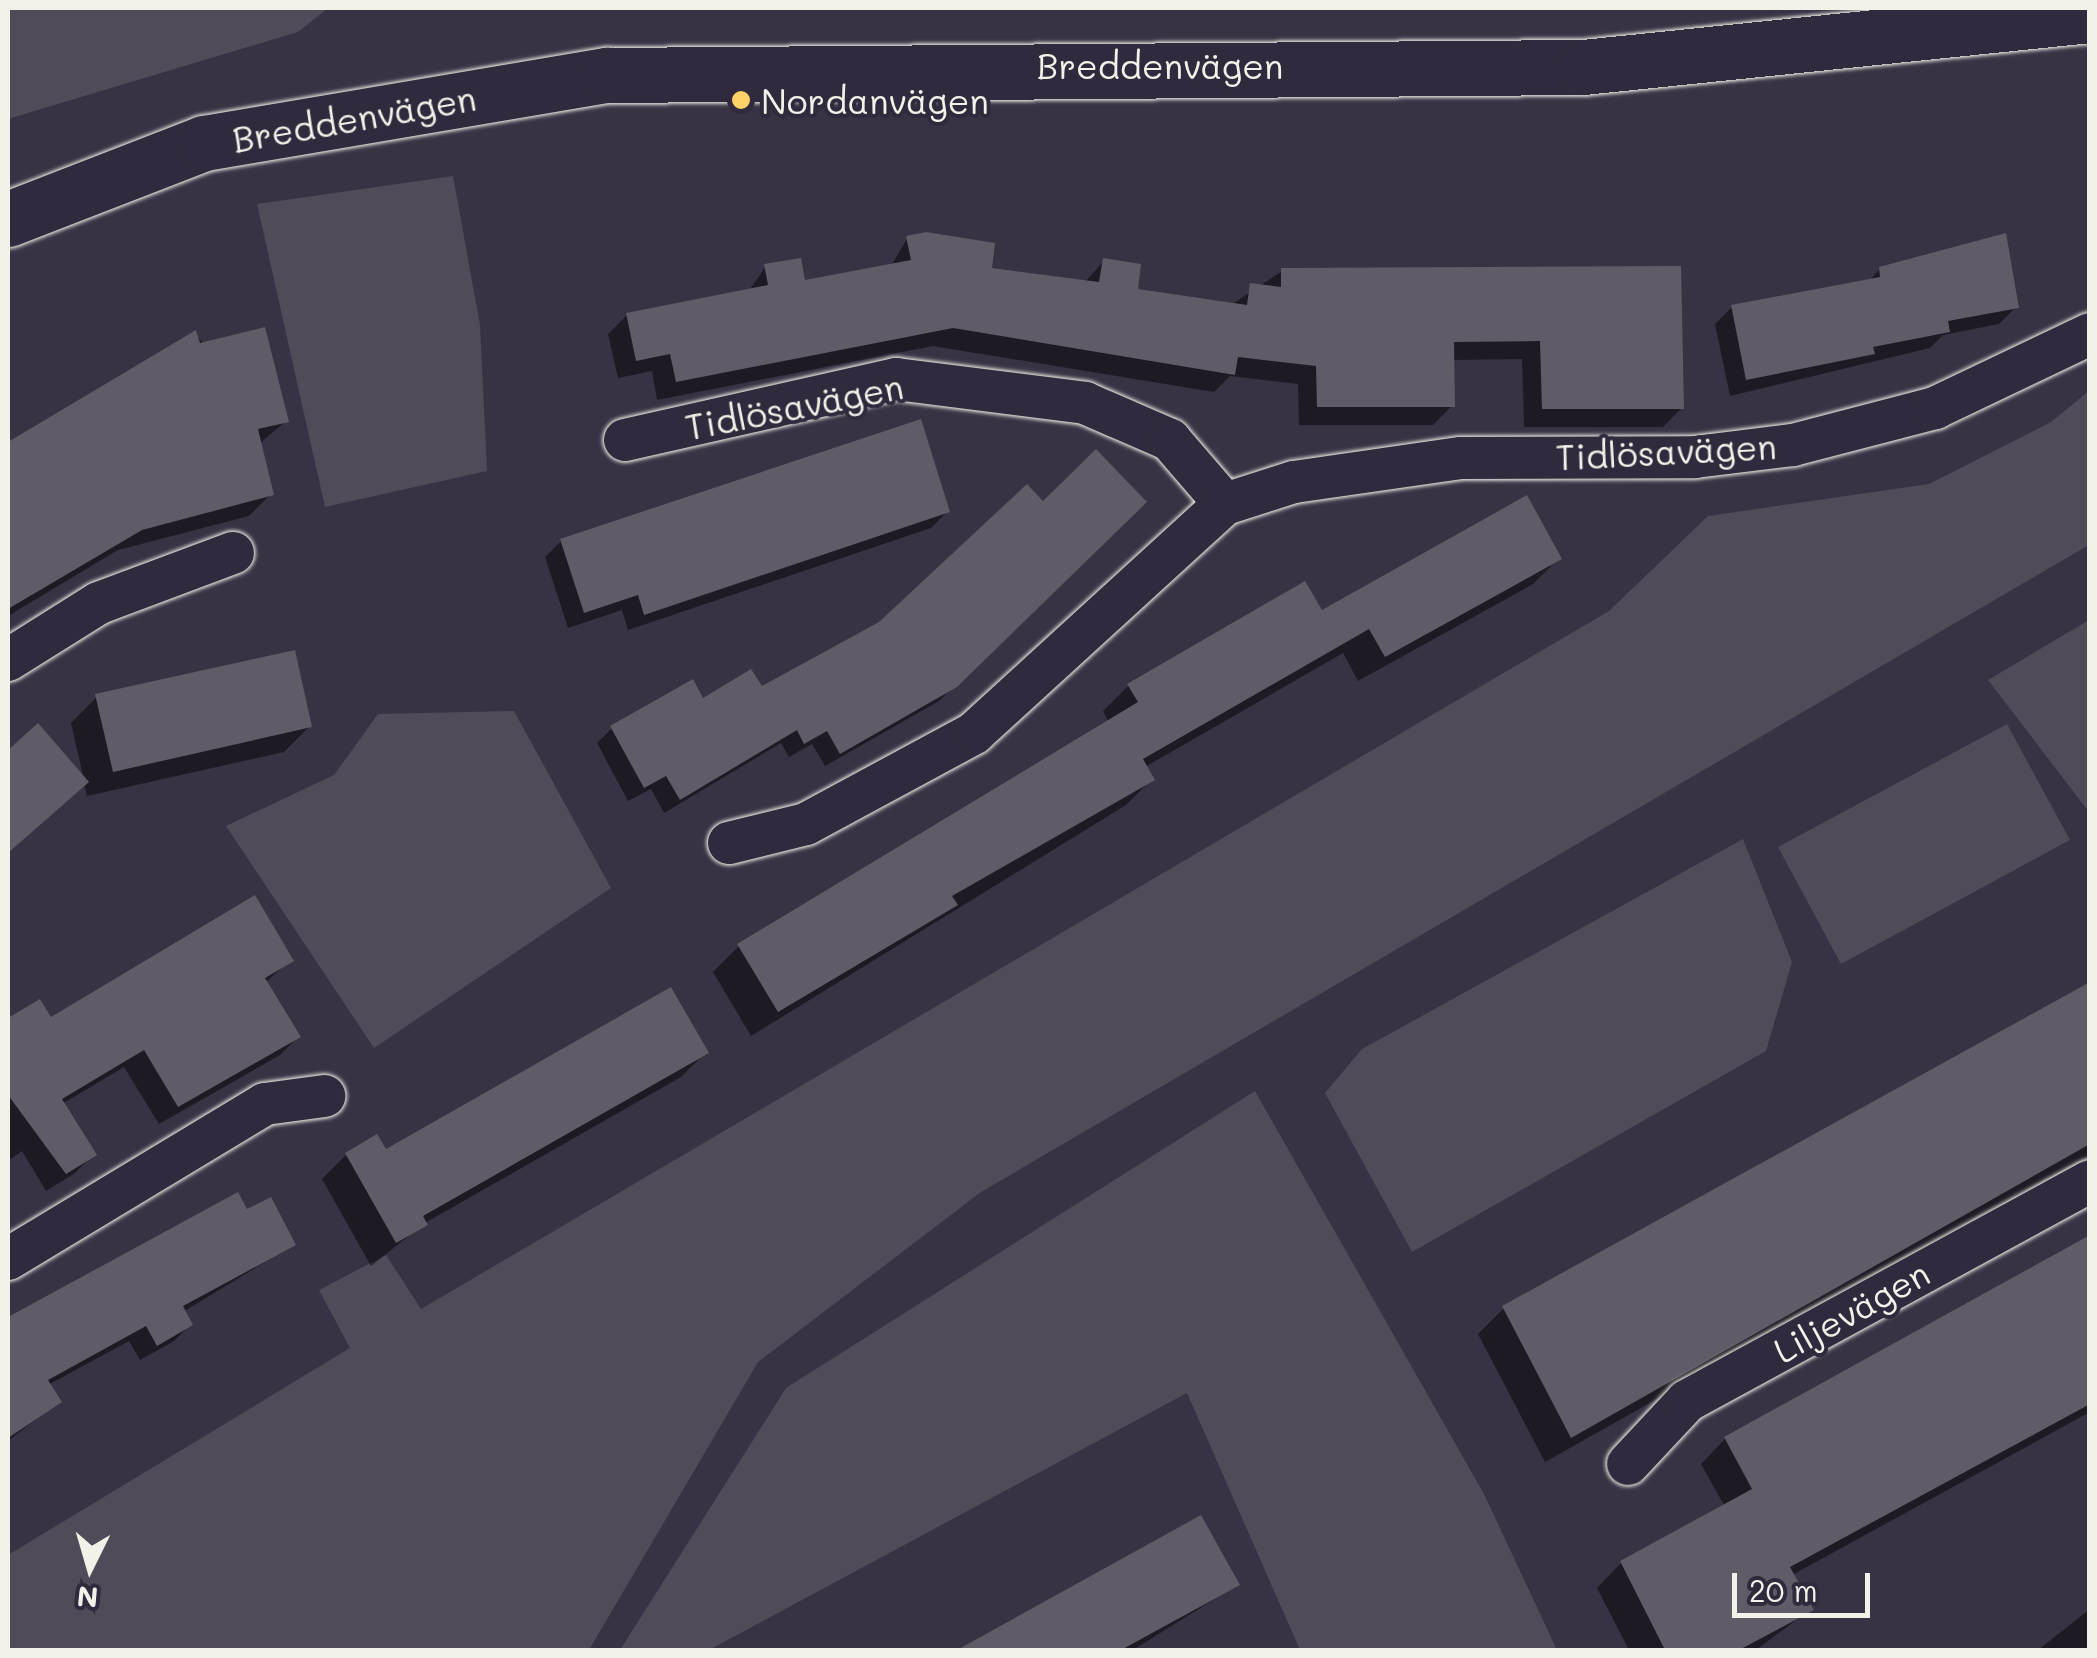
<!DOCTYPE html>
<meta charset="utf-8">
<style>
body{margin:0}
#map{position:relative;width:2097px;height:1658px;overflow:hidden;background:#373244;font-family:Mali,sans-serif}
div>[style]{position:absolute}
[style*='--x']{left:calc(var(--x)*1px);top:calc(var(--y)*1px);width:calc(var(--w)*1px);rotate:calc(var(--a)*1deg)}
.green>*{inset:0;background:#504b59}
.shadow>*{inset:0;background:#0007}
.building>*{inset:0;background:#5f5c67}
.roads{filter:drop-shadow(0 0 2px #f4f1e8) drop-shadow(0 0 2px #f4f1e8)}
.street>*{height:42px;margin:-21px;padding:0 21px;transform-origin:21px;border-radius:21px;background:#2f2a3d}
.secondary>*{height:55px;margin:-27.5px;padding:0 27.5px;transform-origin:27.5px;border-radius:27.5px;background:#2f2a3d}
.dots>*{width:28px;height:28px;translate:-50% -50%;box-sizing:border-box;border:5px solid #2f2a3d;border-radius:50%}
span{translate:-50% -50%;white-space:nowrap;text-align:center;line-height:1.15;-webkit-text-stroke:8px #2f2a3d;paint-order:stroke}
.street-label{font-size:35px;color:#f4f1e8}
.poi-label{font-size:35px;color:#f4f1e8}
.left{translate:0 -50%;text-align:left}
.frame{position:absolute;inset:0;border:10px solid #f4f1e8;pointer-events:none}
.north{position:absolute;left:40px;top:1518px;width:100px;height:100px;-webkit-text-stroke:8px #2f2a3d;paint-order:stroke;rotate:185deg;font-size:28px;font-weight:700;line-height:40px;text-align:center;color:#f4f1e8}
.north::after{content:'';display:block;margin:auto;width:35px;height:45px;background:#f4f1e8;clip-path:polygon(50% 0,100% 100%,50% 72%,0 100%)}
.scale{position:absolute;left:1732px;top:1573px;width:138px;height:45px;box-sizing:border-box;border:5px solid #f4f1e8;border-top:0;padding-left:12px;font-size:30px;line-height:35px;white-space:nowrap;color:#f4f1e8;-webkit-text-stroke:8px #2f2a3d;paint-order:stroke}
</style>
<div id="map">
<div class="green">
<i style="clip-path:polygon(8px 8px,328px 8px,298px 32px,8px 119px)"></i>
<i style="clip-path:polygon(453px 176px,480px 325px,487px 471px,325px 507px,257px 204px)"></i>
<i style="clip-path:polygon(2089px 391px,2089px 545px,981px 1192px,758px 1362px,589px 1650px,8px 1650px,8px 1555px,350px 1348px,319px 1290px,386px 1255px,421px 1309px,1609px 611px,1708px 516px,1929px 484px,2051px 422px)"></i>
<i style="clip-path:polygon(2089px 620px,2089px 812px,1988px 680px)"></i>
<i style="clip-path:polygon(514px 711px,611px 888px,374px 1048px,226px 826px,334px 775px,378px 714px)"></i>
<i style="clip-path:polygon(2007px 724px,2070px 840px,1841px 964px,1778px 847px)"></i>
<i style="clip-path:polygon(1743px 839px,1792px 962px,1766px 1051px,1412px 1252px,1325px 1093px,1362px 1049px)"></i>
<i style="clip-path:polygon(1255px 1091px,1484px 1494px,1557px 1650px,1300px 1650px,1187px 1393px,709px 1650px,620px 1650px,786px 1388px)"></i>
</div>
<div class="shadow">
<i style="clip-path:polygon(907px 239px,989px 270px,1084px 283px,1104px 261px,1135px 291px,1231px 305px,1282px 271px,1679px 269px,1682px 408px,1663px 427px,1524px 427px,1522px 359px,1452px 360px,1452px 406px,1433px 425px,1299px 425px,1298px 384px,1230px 376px,1214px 392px,933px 346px,657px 400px,652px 371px,618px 378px,608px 334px,627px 315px,748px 292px,766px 266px,803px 283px,891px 266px)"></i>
<i style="clip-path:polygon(1880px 269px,2016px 307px,1999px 324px,1943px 335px,1930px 348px,1730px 396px,1715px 324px,1732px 307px,1868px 282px)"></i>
<i style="clip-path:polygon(194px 334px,286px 421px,259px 444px,271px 494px,249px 516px,118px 550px,8px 616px,8px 445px)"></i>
<i style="clip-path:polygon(1144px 502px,939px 701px,825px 766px,812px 744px,789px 757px,781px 743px,664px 813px,651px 789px,628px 801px,597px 743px,612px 728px,761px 690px,880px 624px,1043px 505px)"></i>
<i style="clip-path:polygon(948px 511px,931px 528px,628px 630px,622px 610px,568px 628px,545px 557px,561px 541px)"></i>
<i style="clip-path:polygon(1559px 558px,1533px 584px,1358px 681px,1343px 653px,1145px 767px,1152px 779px,1126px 805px,751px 1036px,713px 972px,739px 946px,1108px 721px,1103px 711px,1128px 686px,1321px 613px)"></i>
<i style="clip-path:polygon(97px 697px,310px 726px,284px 752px,87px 796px,84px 783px,8px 853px,8px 753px,38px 727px,84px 780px,71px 723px)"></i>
<i style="clip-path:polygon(290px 960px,265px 983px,298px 1037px,280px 1055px,159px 1124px,124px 1067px,62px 1104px,94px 1154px,75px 1173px,46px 1191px,22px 1151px,8px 1161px,8px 1021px,40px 1002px,50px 1021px)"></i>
<i style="clip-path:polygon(2090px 985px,2090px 1155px,1545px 1462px,1478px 1334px,1504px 1308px)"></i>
<i style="clip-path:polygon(706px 1052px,681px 1077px,425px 1223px,371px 1266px,322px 1179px,346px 1155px,385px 1152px)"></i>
<i style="clip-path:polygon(246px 1212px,293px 1245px,183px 1312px,190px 1325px,174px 1341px,140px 1360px,129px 1341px,48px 1385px,58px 1402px,8px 1441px,8px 1327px,17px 1317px)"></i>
<i style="clip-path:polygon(2090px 1236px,2090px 1412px,1792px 1575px,1811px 1609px,1756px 1650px,1629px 1650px,1597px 1588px,1621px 1563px,1725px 1507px,1701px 1464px,1725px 1439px)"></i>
<i style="clip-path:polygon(1200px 1518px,1237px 1585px,1133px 1650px,962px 1650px)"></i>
<i style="clip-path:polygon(2090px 1609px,2090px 1650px,2038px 1650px)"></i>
</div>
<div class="building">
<i style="clip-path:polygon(926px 232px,995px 243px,992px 268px,1099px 282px,1103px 258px,1141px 264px,1138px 289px,1247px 305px,1250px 283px,1281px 287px,1281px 268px,1681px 266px,1684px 409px,1542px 409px,1540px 341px,1454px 342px,1455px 407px,1317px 407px,1316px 366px,1238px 357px,1235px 375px,953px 328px,676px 382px,670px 354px,636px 361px,626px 313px,768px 285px,764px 264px,801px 258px,805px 280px,911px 260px,906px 236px)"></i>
<i style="clip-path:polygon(2006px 233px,2019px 308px,1948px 321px,1950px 332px,1873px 347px,1875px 354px,1746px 380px,1731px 305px,1880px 277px,1879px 267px)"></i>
<i style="clip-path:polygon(265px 327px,289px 422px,258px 429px,274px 495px,142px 530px,8px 609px,8px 442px,196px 330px,200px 343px)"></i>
<i style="clip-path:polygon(921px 419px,950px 512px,644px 615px,638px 595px,584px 613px,560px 539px)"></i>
<i style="clip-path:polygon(1096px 449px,1147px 502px,957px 687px,840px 754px,827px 731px,804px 744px,797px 730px,680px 800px,666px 776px,644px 788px,610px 726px,693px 679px,703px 698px,751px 669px,762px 686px,879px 622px,1027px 484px,1043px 501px)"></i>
<i style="clip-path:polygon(1527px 495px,1562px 559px,1385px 657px,1369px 629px,1143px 759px,1155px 780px,952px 896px,958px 905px,778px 1012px,737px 944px,1138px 702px,1127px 684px,1305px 581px,1322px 610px)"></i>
<i style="clip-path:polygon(295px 650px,312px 727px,113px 772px,95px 694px)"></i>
<i style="clip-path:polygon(38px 723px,89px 782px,8px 853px,8px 750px)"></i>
<i style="clip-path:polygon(255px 895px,294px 961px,265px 978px,301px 1037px,178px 1107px,144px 1050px,62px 1099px,97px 1155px,66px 1174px,8px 1095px,8px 1018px,40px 999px,51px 1017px)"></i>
<i style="clip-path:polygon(2090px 982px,2090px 1144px,1571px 1438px,1502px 1306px)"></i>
<i style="clip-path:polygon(671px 987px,709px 1053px,423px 1216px,428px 1225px,396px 1243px,345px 1153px,377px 1134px,386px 1149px)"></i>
<i style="clip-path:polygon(238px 1192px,247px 1209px,271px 1197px,296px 1245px,183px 1306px,193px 1325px,157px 1346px,146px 1326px,48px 1380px,62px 1402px,8px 1438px,8px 1317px)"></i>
<i style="clip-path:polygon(2090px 1235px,2090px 1404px,1790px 1567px,1814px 1610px,1739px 1650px,1665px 1650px,1620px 1561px,1752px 1489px,1724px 1437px)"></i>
<i style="clip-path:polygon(1201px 1515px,1240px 1585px,1121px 1650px,957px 1650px)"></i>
</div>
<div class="roads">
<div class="street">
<i style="--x:625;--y:440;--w:278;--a:-12.7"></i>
<i style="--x:896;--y:379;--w:191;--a:7.2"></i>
<i style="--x:1085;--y:403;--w:93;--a:23.5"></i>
<i style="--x:1170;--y:440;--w:84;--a:49.3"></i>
<i style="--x:8;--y:660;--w:107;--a:-32.1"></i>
<i style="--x:99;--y:603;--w:143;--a:-20.5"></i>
<i style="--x:729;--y:843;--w:79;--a:-13.9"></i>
<i style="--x:806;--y:824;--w:191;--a:-28.4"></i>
<i style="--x:974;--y:733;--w:340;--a:-42.4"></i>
<i style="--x:1225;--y:504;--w:72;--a:-17.7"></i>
<i style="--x:1294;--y:482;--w:169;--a:-8.2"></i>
<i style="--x:1461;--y:458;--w:234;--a:-0.2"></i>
<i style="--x:1695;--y:457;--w:99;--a:-7"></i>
<i style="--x:1793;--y:445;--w:147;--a:-14.6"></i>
<i style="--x:1935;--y:408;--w:172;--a:-25.5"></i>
<i style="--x:8;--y:1259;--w:300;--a:-31.1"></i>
<i style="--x:265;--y:1104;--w:60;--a:-7.7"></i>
<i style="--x:1628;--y:1464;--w:86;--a:-46.9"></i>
<i style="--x:1687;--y:1401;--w:459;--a:-28.6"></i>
</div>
<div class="secondary">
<i style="--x:8;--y:219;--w:210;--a:-21.2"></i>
<i style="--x:204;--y:143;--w:409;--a:-9.6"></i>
<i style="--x:607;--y:75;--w:976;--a:-0.47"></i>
<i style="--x:1583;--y:67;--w:510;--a:-5.86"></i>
</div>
</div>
<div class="dots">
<i style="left:741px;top:100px;background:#ffd166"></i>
</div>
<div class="street-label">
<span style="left:1160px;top:65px">Breddenvägen</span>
<span style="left:354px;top:118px;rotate:-10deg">Breddenvägen</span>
<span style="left:794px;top:406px;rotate:-11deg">Tidlösavägen</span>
<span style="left:1666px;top:451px;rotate:-3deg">Tidlösavägen</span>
<span style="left:1851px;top:1311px;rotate:-29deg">Liljevägen</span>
</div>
<div class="poi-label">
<span class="left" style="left:761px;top:100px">Nordanvägen</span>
</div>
<div class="frame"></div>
<div class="north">N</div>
<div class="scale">20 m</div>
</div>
